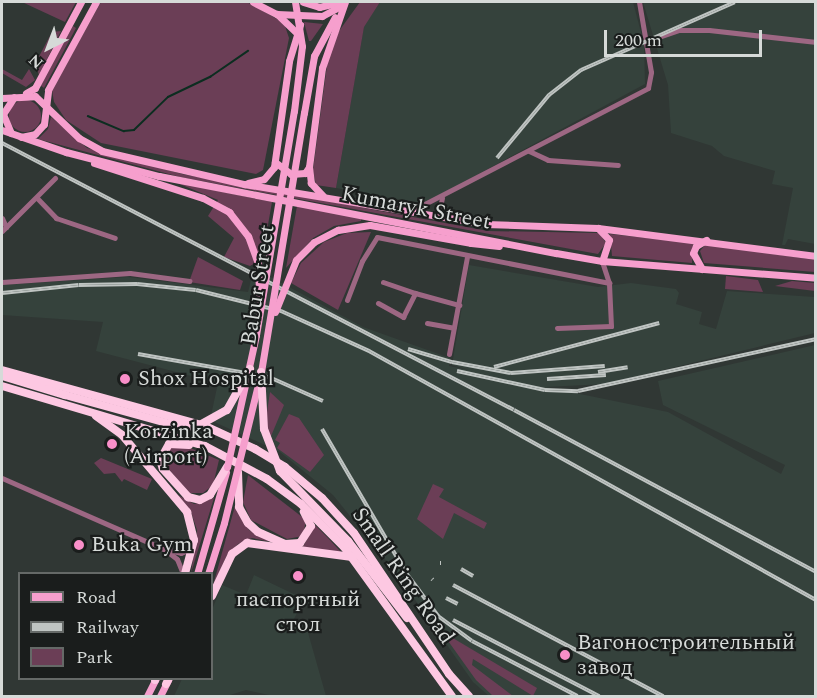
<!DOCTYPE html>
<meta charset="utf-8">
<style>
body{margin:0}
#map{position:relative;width:817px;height:698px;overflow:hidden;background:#303734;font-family:Spectral,serif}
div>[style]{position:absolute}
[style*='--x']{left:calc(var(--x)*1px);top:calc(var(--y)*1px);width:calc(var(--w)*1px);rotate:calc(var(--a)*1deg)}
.built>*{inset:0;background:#35423c}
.green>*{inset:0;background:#6b3e56}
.round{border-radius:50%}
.stream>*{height:1.5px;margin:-0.75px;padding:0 0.75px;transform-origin:0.75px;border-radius:0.75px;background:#0c2d20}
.minor>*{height:5px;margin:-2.5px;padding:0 2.5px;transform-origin:2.5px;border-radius:2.5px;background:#9d6783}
.major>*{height:7px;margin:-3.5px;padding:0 3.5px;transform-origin:3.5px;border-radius:3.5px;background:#f69fcd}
.highway>*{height:8px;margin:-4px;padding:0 4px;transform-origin:4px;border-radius:4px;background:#fdc8e2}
.rail>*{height:4px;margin-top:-2px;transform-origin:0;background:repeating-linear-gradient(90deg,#1a1d1c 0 4.5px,#bfc4c2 0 9px);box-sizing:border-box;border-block:2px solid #bfc4c2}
.major-bridge>*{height:7px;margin:-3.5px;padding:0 3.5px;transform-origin:3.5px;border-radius:3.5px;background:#f69fcd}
.highway-bridge>*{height:8px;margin:-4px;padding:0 4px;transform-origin:4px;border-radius:4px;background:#fdc8e2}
.dots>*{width:16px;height:16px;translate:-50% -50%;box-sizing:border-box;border:3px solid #1a1d1c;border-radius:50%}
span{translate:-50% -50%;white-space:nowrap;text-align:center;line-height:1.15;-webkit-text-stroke:4.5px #1a1d1c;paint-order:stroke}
.street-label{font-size:22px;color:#d6dad8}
.poi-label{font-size:22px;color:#d6dad8}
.left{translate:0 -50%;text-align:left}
.frame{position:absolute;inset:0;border:3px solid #d6dad8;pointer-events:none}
.legend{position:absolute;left:18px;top:572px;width:195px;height:108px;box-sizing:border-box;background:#1a1d1c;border:2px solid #656967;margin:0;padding:8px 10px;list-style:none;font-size:18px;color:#d6dad8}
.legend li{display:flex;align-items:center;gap:12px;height:30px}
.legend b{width:30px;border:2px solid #656967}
.north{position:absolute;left:18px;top:18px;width:60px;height:60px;-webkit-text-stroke:4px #1a1d1c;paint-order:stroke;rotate:222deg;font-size:16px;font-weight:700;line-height:24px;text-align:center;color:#d6dad8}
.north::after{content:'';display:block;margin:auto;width:21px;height:27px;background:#d6dad8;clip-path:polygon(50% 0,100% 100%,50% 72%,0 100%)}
.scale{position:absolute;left:604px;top:30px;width:158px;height:27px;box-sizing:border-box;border:3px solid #d6dad8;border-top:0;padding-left:8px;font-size:18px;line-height:21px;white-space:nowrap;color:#d6dad8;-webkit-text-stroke:4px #1a1d1c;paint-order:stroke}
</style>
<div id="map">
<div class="built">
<i style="clip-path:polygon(380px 2px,633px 2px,644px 44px,645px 84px,423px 204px,336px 188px,364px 26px)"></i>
<i style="clip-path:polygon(643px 2px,815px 2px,815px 244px,788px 239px,785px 245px,782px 245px,793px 188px,772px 184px,775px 171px,724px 156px,712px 146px,671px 133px,668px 85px)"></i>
<i style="clip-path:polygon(469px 265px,598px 287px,631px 283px,676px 289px,679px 293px,676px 304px,702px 312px,699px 324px,716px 329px,727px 291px,815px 297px,815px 333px,605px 384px,546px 387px,668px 412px,781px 474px,785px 465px,663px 405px,658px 381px,815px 345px,815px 696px,489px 696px,473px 682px,397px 574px,333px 495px,280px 452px,210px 420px,218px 383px,96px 351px,103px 322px,2px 315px,2px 285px,128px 277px,248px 292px,254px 268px,363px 327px,450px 358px,449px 366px,469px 370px,452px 365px)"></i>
<i style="clip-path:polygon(254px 575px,304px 599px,293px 621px,307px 629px,326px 696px,273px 696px,246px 690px,227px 696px,174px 696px,182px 679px,212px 678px,212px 610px,222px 585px,246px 595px)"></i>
</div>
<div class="green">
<i style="clip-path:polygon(22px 2px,76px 2px,65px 22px)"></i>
<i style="clip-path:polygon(101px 2px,247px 2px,284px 23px,289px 38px,263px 170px,256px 174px,101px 143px,66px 120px,54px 102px,52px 90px)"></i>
<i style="clip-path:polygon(360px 2px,380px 2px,364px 27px,336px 188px,316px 185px,313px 170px,328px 58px,339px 31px)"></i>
<i style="clip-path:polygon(304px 22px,323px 24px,311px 41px,309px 41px)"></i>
<i style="clip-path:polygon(73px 26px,76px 28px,44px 88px,40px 85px)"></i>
<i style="clip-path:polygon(61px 31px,39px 75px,35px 64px,52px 32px)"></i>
<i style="clip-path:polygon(2px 69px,22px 80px,29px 69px,35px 80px,26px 87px,2px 73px)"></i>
<i class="round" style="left:9px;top:100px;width:32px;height:32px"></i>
<i style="clip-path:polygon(51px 117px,87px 148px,182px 174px,488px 231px,599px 233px,606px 243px,598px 254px,180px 177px,38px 139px,48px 129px)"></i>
<i style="clip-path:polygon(175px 182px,272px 202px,262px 259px,250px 266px,224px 257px,234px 238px,208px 216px,218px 200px)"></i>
<i style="clip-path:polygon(297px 206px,361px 218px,361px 221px,334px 226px,313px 238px,286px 268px)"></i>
<i style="clip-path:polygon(371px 232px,338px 310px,291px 283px,301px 263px,324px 242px,347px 233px)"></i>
<i style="clip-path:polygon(610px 234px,693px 243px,692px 263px,612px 256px)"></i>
<i style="clip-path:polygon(706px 244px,815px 260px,815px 272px,704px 263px,700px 251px)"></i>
<i style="clip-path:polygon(198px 257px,243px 281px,240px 290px,189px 282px)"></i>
<i style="clip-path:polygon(726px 276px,758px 280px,763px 292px,725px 289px)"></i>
<i style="clip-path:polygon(792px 281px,815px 283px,815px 291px,775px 286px)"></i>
<i style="clip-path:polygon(270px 392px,284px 405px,269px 441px,263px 438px)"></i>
<i style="clip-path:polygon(289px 414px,299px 418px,324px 455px,310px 472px,277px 448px,280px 443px,275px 440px)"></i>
<i style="clip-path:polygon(183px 445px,219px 460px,213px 485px,203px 493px,189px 493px,166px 466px,165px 458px,172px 446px)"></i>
<i style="clip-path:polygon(101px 458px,152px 479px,147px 490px,124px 479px,122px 482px,115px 473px,104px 474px,94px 463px)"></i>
<i style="clip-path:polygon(248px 475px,306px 520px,303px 536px,287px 539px,251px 520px,243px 502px)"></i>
<i style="clip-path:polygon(433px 484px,444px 489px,439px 497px,487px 523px,484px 529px,454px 513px,443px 539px,417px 519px)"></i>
<i style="clip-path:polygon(178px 495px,194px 504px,214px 498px,191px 573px,197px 530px,191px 512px)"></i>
<i style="clip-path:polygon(235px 506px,249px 530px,272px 542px,252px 538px,238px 544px,227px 555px,212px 589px)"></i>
<i style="clip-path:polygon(315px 525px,328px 538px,341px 552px,301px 550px)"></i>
<i style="clip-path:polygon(441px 631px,537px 688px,533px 696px,473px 659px,472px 665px,513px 696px,493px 696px,476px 680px)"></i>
</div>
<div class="stream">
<i style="--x:88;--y:116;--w:39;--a:23"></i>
<i style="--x:124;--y:131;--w:10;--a:-6"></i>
<i style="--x:134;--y:130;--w:47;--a:-44.1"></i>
<i style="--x:168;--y:97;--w:47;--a:-25.5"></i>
<i style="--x:210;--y:77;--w:46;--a:-34.4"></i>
</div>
<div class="minor">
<i style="--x:647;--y:41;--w:34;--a:-19"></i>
<i style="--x:679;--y:30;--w:30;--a:0"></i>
<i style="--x:709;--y:30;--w:108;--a:6.4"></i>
<i style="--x:529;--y:151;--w:21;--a:25"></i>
<i style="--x:548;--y:160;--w:70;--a:4.1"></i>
<i style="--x:37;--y:198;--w:28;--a:46"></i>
<i style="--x:56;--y:218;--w:62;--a:18.7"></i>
<i style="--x:442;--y:198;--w:9;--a:103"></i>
<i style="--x:440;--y:207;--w:14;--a:54"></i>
<i style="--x:411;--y:211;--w:267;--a:-27.4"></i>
<i style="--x:648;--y:88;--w:16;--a:-79"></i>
<i style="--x:651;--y:72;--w:71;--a:-99.7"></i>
<i style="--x:2;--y:218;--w:10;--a:66"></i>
<i style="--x:2;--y:231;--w:75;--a:-45"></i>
<i style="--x:2;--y:282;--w:128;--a:-4"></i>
<i style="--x:130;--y:273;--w:60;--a:7.7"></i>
<i style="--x:383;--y:282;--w:34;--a:19"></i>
<i style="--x:347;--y:300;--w:42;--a:-69"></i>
<i style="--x:362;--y:261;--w:28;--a:-58"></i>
<i style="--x:377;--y:237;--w:237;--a:11.2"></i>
<i style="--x:609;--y:283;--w:23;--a:-108"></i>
<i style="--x:378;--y:303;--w:29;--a:29"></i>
<i style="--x:403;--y:317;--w:27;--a:-63"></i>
<i style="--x:415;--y:293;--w:46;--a:15.3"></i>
<i style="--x:427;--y:323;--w:27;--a:10"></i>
<i style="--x:557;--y:328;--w:54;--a:-2.1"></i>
<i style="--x:611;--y:326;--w:43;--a:-92.7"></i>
<i style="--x:449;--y:354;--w:99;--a:-79.5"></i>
<i style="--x:2;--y:478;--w:177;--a:23.7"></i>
<i style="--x:164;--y:549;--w:17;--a:13"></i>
<i style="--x:181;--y:553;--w:10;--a:-24"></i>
<i style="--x:168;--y:552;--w:11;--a:38"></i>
<i style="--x:177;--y:559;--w:16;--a:68"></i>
</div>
<div class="major">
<i style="--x:253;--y:2;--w:27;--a:27"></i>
<i style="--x:277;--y:14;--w:30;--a:44"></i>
<i style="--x:303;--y:2;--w:17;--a:17"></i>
<i style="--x:319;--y:7;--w:23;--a:-13"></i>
<i style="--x:277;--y:14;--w:45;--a:2.5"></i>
<i style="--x:322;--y:16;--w:24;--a:-28"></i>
<i style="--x:26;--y:93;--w:10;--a:-29"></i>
<i style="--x:35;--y:88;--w:98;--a:-61.9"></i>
<i style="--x:2;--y:98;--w:33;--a:-3"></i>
<i style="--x:35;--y:96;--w:61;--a:43.7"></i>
<i style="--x:79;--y:138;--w:26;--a:29"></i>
<i style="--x:102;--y:151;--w:146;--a:13.1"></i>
<i style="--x:244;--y:184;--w:244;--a:9.4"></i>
<i style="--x:485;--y:224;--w:113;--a:2"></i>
<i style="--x:598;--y:228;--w:220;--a:7.3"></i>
<i style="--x:294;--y:111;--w:65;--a:-83"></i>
<i style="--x:302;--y:46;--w:45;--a:-99"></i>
<i style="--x:304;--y:113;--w:58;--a:-80"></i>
<i style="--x:314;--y:56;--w:44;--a:-61.7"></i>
<i style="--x:2;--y:130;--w:68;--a:19"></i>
<i style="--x:66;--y:152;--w:96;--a:14.5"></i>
<i style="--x:159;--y:176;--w:404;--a:11"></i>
<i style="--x:556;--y:253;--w:47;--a:9.9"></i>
<i style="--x:602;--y:261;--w:215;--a:4.5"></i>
<i style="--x:11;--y:133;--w:21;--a:-113"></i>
<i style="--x:3;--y:114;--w:20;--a:-57"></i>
<i style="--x:21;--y:137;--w:14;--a:-12"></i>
<i style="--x:35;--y:134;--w:13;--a:-48"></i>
<i style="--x:44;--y:124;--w:34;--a:-83"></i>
<i style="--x:48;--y:90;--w:100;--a:-61.4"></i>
<i style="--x:275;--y:162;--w:20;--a:37"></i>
<i style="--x:291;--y:174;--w:14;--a:-4"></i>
<i style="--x:305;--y:173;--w:7;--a:-56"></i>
<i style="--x:94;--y:163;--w:114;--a:17.8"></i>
<i style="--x:248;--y:183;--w:16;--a:-14"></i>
<i style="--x:264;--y:179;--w:16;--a:-50"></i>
<i style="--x:274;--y:167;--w:107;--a:-81.9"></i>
<i style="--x:289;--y:61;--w:38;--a:-73"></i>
<i style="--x:323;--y:196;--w:18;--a:-133"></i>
<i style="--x:311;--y:183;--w:16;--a:-97"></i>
<i style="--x:309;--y:167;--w:100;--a:-82.5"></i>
<i style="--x:322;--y:68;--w:70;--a:-70.8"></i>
<i style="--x:598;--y:228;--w:16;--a:47"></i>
<i style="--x:609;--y:240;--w:22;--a:108"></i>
<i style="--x:471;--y:243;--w:28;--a:6"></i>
<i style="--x:702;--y:269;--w:18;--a:-119"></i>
<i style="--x:693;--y:253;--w:8;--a:-67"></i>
<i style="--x:696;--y:246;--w:12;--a:-31"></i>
<i style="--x:197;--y:574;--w:106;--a:-74.1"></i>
<i style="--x:208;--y:574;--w:53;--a:-72.6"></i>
<i style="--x:147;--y:696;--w:20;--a:-63"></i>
<i style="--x:160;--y:696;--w:18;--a:-63"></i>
</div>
<div class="highway">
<i style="--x:2;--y:370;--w:211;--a:15.4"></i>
<i style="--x:205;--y:426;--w:55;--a:24.7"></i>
<i style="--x:255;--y:449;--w:35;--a:31"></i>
<i style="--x:285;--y:467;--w:48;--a:40"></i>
<i style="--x:322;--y:498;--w:47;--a:47.6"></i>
<i style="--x:354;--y:533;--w:170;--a:56"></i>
<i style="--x:449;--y:674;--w:30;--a:48"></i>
<i style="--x:2;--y:376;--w:66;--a:16.8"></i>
<i style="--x:2;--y:386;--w:212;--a:16.5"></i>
<i style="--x:205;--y:446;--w:70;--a:28"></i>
<i style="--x:267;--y:479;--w:42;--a:36.3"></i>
<i style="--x:301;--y:504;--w:61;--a:45"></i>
<i style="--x:344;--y:547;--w:184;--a:54.1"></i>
<i style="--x:96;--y:416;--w:32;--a:36"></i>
<i style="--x:122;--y:435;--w:101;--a:49.8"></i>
<i style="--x:187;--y:512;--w:29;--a:76"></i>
<i style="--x:194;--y:540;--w:35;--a:105"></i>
<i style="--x:189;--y:445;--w:20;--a:-177"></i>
<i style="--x:169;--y:444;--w:18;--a:119"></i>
<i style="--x:160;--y:460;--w:9;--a:72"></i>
<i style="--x:163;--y:469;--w:38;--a:48"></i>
<i style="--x:188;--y:497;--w:12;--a:14"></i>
<i style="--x:200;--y:500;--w:11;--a:-27"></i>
<i style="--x:210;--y:495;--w:33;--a:-59"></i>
<i style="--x:280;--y:471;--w:98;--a:45.8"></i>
<i style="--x:348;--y:541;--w:97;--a:52.5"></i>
<i style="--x:238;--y:472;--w:35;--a:88"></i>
<i style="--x:239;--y:507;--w:18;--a:61"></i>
<i style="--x:248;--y:523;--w:13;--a:42"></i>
<i style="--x:258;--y:532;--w:30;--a:24"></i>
<i style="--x:285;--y:544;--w:15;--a:-4"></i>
<i style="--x:300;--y:543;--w:20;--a:-57"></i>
<i style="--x:311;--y:526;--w:16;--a:-117"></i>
<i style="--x:212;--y:596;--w:47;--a:-64.5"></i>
<i style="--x:232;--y:554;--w:19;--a:-36"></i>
<i style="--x:247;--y:543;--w:106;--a:7.6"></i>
<i style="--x:155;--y:680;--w:2;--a:-90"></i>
<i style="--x:166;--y:684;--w:7;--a:-63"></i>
</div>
<div class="rail">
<i style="--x:2;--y:143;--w:577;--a:27.54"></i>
<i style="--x:514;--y:410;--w:343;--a:28.2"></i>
<i style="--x:497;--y:158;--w:82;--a:-50.5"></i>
<i style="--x:549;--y:95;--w:41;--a:-38"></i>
<i style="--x:581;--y:70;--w:168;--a:-23.8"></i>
<i style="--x:2;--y:293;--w:77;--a:-5.9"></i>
<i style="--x:79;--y:285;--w:58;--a:-1"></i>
<i style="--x:137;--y:284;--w:59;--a:5.8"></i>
<i style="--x:196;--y:290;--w:88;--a:13.9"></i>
<i style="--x:281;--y:311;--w:97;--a:24.4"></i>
<i style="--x:369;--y:351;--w:512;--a:29.12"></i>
<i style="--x:408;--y:349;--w:46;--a:16.5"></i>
<i style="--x:452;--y:362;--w:60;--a:10.6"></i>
<i style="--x:511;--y:373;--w:94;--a:-4.3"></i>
<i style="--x:138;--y:354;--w:133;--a:10"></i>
<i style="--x:269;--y:377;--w:59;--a:24"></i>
<i style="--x:494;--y:367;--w:171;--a:-14.9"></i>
<i style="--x:457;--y:371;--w:90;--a:12.2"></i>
<i style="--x:545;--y:390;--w:33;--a:2"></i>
<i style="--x:578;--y:391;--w:244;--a:-12.3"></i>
<i style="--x:598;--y:372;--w:30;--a:-9"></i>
<i style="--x:547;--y:379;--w:59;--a:-3.9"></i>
<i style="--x:322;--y:429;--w:167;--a:59.7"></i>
<i style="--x:406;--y:573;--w:54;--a:53.3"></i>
<i style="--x:438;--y:616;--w:42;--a:36.3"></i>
<i style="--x:472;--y:641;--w:119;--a:27.6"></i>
<i style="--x:440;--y:563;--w:1;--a:0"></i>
<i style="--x:461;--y:569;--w:14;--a:30"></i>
<i style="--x:432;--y:579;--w:1;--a:45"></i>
<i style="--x:453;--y:585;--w:238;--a:27.9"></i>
<i style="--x:446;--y:598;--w:13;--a:27"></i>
<i style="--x:453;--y:620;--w:165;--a:27.5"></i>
</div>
<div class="major-bridge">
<i style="--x:203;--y:198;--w:30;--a:28"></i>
<i style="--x:229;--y:212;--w:31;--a:52"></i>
<i style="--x:248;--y:236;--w:30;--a:70"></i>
<i style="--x:258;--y:264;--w:36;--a:88"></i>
<i style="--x:275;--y:312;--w:56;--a:-68"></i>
<i style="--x:296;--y:260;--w:25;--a:-45"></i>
<i style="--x:314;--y:242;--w:27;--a:-27"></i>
<i style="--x:338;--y:230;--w:32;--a:-9"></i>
<i style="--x:370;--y:225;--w:103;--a:10.1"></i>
<i style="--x:227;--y:467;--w:135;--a:-77.6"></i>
<i style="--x:256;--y:335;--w:227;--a:-80.4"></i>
<i style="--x:224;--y:523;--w:155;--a:-76.2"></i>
<i style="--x:261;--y:372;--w:263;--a:-80.6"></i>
</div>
<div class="highway-bridge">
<i style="--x:261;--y:372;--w:57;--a:87"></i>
<i style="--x:264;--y:429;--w:45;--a:69.1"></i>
<i style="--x:65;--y:395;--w:113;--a:15.4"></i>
<i style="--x:174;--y:425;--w:22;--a:5"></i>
<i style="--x:196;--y:427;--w:35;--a:-29"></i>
<i style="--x:227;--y:410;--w:47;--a:-60.7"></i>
</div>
<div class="dots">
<i style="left:125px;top:379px;background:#f98fc9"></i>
<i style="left:112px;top:444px;background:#f98fc9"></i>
<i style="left:79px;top:545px;background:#f98fc9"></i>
<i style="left:298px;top:576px;background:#f98fc9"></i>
<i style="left:565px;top:655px;background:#f98fc9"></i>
</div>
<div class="street-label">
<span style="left:416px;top:208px;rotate:11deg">Kumaryk Street</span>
<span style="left:258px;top:285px;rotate:-81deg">Babur Street</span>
<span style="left:403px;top:576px;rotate:55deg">Small Ring Road</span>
</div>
<div class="poi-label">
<span class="left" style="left:138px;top:379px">Shox Hospital</span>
<span class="left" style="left:124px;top:444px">Korzinka<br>(Airport)</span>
<span class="left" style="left:91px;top:545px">Buka Gym</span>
<span style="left:298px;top:612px">паспортный<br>стол</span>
<span class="left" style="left:577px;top:655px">Вагоностроительный<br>завод</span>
</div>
<div class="frame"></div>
<ul class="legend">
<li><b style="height:8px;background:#f69fcd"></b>Road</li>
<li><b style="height:8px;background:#bfc4c2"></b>Railway</li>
<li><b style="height:16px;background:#6b3e56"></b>Park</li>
</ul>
<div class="north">N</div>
<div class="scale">200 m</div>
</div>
